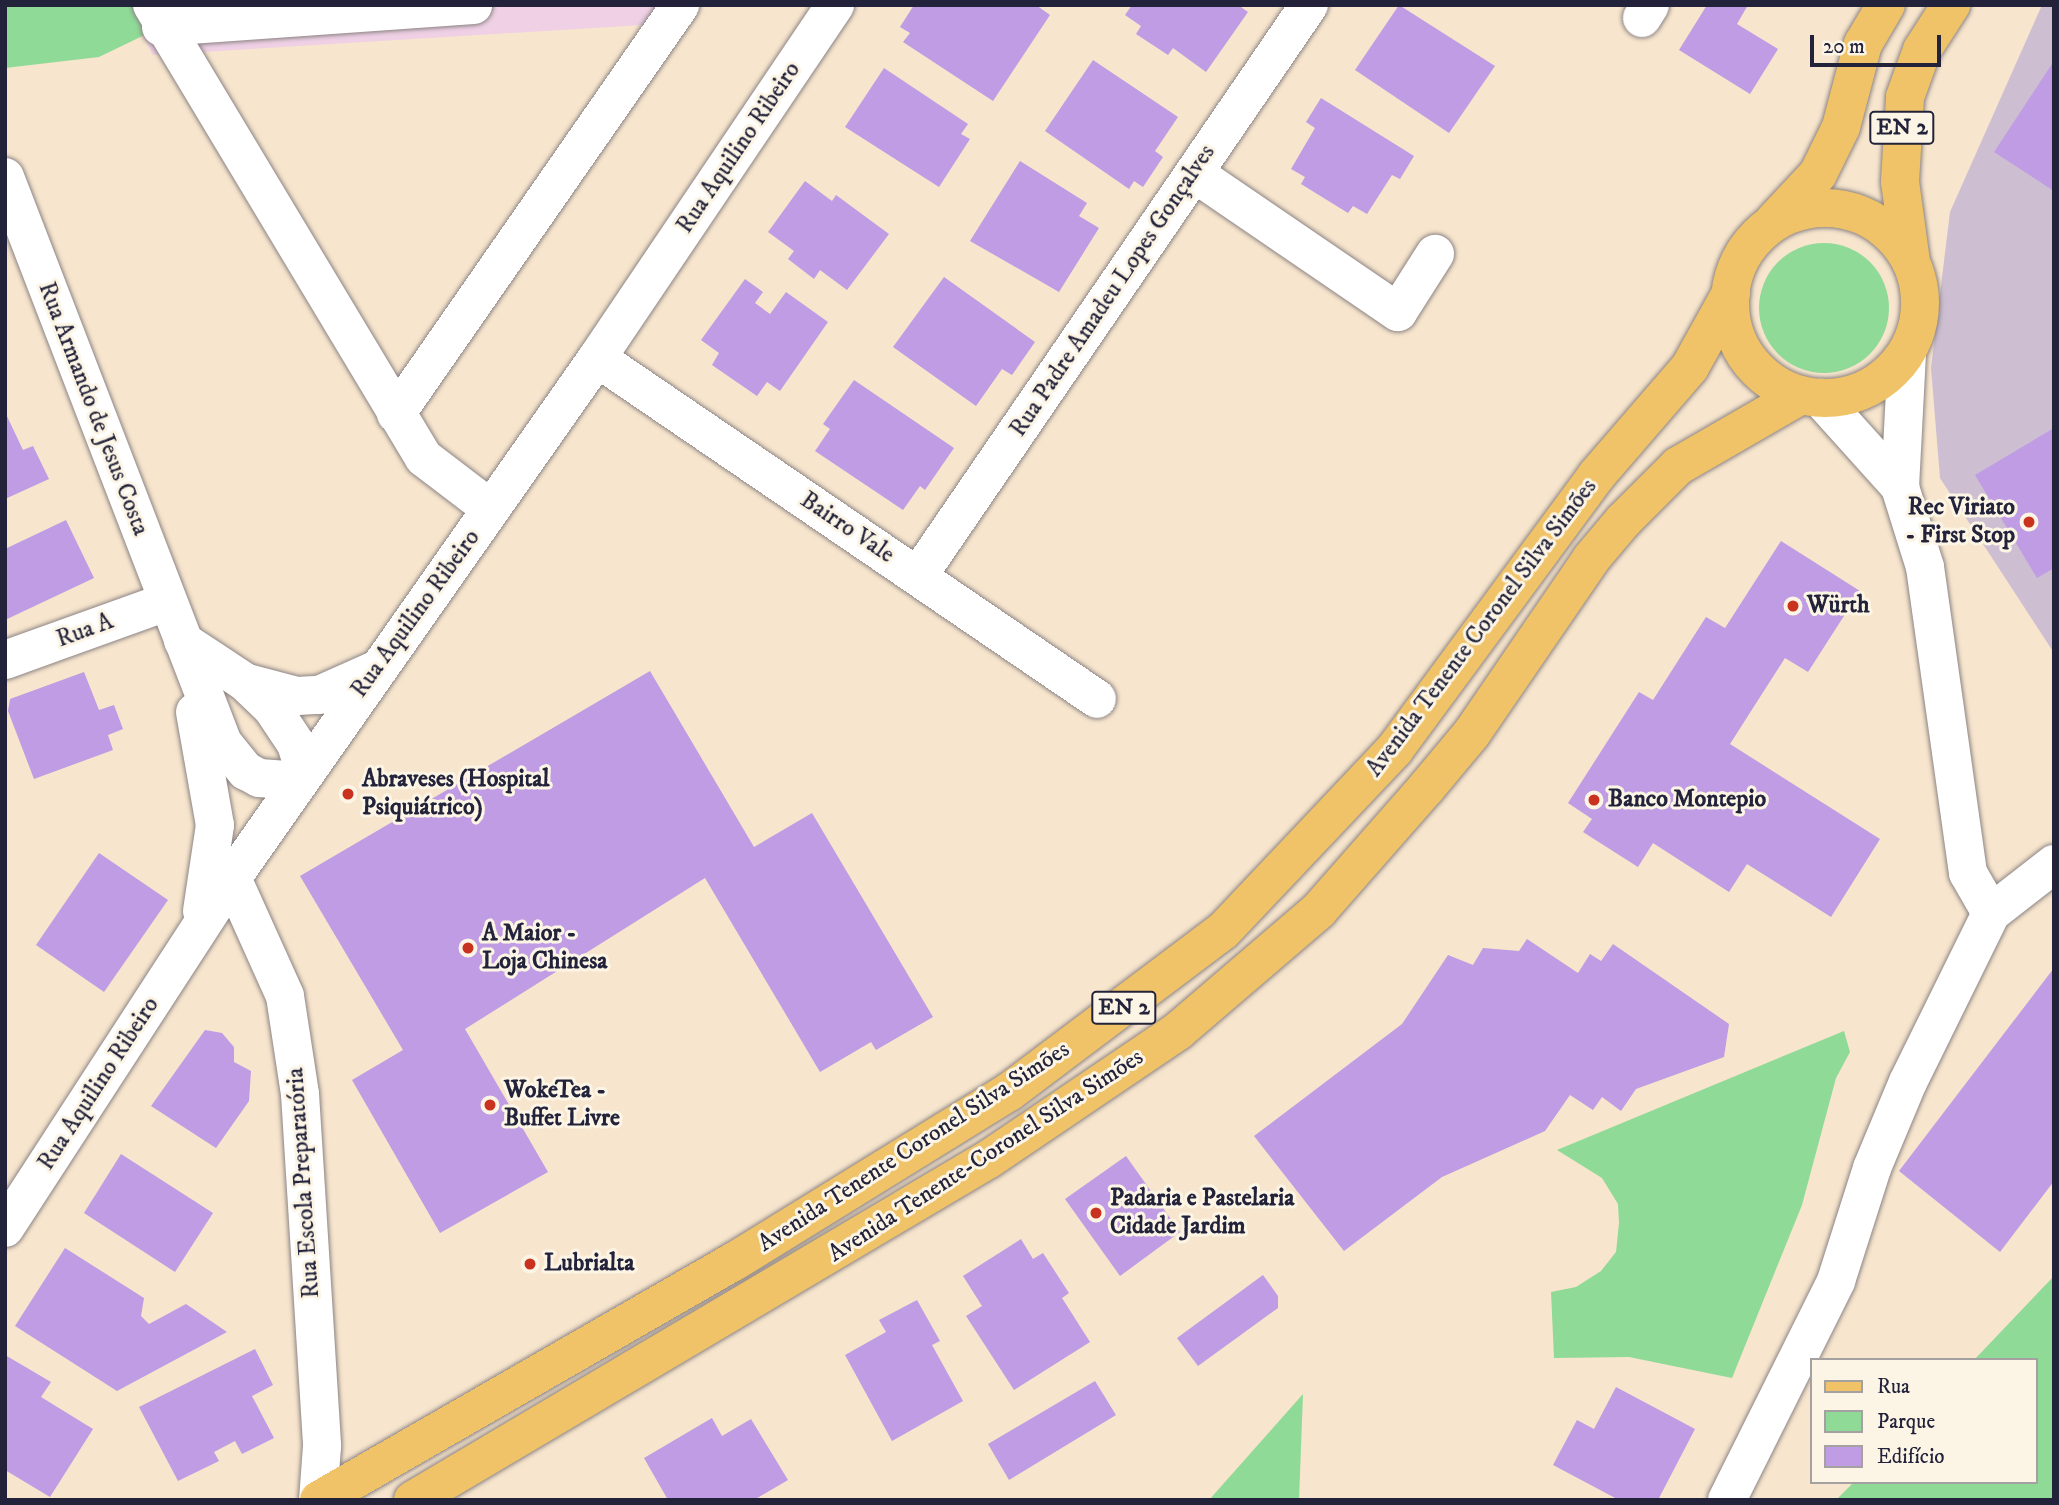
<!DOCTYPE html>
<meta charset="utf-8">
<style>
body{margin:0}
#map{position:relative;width:2059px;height:1505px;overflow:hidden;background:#f7e5cd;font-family:"IM FELL DW Pica",serif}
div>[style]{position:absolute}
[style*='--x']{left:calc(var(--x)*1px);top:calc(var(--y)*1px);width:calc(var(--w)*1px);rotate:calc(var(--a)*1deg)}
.built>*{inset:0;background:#efd0e5}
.industrial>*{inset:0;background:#cdbed2}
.green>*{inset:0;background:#8fda97}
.round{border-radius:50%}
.building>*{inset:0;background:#bf9ce3}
.roads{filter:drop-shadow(0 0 2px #8c8484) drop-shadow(0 0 2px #8c8484)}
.minor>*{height:38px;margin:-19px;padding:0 19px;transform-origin:19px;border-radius:19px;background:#fff}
.major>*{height:38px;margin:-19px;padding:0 19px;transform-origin:19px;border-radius:19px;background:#f0c369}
.major>.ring{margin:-19px;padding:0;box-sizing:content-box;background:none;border:38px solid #f0c369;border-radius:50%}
.dots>*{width:19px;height:19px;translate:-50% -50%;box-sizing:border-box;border:4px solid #fcf5e5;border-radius:50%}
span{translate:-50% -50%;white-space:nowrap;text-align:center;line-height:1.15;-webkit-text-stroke:6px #fcf5e5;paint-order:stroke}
.shield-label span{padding:2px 5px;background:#fcf5e5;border:2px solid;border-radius:5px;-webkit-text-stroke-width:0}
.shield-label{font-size:23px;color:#22223b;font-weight:700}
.street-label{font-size:24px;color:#22223b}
.poi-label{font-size:24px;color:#22223b;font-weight:700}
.right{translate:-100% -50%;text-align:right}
.left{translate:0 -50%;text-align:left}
.frame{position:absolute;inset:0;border:7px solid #22223b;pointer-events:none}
.legend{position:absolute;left:1810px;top:1358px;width:228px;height:126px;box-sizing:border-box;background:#fcf5e5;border:2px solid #a5a1a1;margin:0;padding:9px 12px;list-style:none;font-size:21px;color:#22223b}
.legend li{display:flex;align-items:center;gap:14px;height:35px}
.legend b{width:35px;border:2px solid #a5a1a1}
.scale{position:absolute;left:1810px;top:35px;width:131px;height:32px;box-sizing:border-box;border:4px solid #22223b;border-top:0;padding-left:9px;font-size:21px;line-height:24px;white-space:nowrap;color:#22223b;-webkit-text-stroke:5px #fcf5e5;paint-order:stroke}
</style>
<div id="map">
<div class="built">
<i style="clip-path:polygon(128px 5px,700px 5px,690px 22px,153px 55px)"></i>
</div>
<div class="industrial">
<i style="clip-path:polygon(2042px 5px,2054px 5px,2054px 653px,1940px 478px,1931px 368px,1950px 212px)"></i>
</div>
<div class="green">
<i style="clip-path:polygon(5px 5px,152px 5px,161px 27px,99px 57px,5px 68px)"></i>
<i class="round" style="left:1759px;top:243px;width:130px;height:130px"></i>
<i style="clip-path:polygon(1844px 1031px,1850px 1052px,1836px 1078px,1802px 1205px,1732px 1378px,1629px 1357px,1554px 1358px,1551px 1292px,1576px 1287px,1601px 1271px,1616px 1252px,1619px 1223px,1618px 1204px,1602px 1178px,1557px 1150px)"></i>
<i style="clip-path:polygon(2054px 1276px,2054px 1500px,1836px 1500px,1854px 1482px,2036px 1482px,2036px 1360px,1974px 1360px)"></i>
<i style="clip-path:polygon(1303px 1394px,1299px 1500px,1209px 1500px)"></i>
</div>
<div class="building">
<i style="clip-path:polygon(914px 5px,1036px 5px,1050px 15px,993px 101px,903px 42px,910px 33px,900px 27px)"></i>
<i style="clip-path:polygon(1132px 5px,1238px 5px,1248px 12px,1206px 72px,1173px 48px,1168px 55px,1136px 34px,1141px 26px,1125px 15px)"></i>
<i style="clip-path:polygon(1399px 5px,1495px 66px,1449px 133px,1355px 70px)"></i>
<i style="clip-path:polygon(1707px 5px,1748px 5px,1737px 24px,1778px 49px,1750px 94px,1679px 50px)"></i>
<i style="clip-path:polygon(1093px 60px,1178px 117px,1155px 151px,1163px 157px,1143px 187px,1134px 181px,1129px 189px,1045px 131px)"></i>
<i style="clip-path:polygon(2054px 61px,2054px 191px,1994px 152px)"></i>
<i style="clip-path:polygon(884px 68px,968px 124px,961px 134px,970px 139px,939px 187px,845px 127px)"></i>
<i style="clip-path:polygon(1321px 98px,1414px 156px,1400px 179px,1392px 175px,1367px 214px,1353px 206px,1348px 213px,1301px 184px,1305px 177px,1291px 169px,1315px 128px,1306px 122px)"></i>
<i style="clip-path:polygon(1020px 161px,1087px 203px,1079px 216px,1099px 228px,1059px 292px,970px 241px)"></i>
<i style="clip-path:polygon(805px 181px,832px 201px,836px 195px,889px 234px,847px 290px,820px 270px,814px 279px,788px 259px,794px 251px,768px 232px)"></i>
<i style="clip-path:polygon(944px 277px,1035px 342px,1012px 375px,1002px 369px,976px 406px,893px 347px)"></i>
<i style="clip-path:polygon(745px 279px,763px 292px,755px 303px,770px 314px,786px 292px,828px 322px,780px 391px,767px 382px,757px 396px,712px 365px,719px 353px,701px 340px)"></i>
<i style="clip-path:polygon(854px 380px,954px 448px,925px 490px,920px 486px,903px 510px,815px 451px,830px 429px,823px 424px)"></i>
<i style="clip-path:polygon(5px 412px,23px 450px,33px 446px,49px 479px,5px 499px)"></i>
<i style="clip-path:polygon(2054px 428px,2054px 568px,2037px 578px,1975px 475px)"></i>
<i style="clip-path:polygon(66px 520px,94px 578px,5px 620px,5px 549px)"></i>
<i style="clip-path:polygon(1781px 541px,1860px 591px,1808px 672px,1785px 658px,1730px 744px,1880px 839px,1831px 917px,1747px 864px,1729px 892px,1653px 843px,1638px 867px,1583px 832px,1592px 819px,1568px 803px,1639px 692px,1653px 700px,1706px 617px,1725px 628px)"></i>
<i style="clip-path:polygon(650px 671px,754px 847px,812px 813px,933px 1017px,876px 1050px,871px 1042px,820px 1072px,705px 878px,465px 1029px,548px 1172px,440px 1233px,352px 1080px,403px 1050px,300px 876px)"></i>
<i style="clip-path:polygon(84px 672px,99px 710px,114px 705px,123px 729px,108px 735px,113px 750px,34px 779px,8px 711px,10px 699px)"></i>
<i style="clip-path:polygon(99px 853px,168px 900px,104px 992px,36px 945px)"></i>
<i style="clip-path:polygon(1527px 939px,1578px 973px,1590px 954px,1601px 961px,1613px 944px,1729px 1024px,1724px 1057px,1636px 1089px,1621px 1111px,1602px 1097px,1593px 1110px,1570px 1095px,1545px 1131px,1442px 1177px,1344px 1251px,1254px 1136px,1402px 1024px,1448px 955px,1473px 965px,1483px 948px,1519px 951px)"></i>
<i style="clip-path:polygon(2054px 968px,2054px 1181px,2000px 1252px,1899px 1171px)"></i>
<i style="clip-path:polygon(205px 1030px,222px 1033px,234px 1047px,234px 1062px,251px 1071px,249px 1101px,216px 1148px,151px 1106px)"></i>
<i style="clip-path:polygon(121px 1154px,213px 1213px,175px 1272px,84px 1213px)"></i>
<i style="clip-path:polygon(1126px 1156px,1180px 1232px,1120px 1276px,1065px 1199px)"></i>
<i style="clip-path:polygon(1021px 1239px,1033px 1259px,1043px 1253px,1069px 1293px,1062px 1298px,1090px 1342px,1014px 1390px,966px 1316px,982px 1306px,963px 1276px)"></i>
<i style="clip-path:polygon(65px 1248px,144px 1298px,141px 1316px,149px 1324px,186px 1304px,227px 1332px,117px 1391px,15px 1326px)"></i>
<i style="clip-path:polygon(1263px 1275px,1278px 1296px,1278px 1308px,1198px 1366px,1177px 1338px)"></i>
<i style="clip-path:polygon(917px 1300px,940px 1341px,932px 1345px,963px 1401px,892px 1441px,845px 1355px,886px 1332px,879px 1320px)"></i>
<i style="clip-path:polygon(255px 1349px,273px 1385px,252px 1396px,274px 1438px,242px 1454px,235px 1441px,214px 1452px,219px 1461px,178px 1481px,139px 1407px)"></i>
<i style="clip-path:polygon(5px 1355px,51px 1382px,41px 1397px,93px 1429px,50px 1497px,5px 1470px)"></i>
<i style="clip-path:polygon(1095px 1381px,1116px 1415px,1009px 1480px,988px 1444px)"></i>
<i style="clip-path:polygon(1616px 1387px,1695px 1429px,1658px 1500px,1619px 1500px,1553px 1465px,1577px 1420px,1594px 1429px)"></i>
<i style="clip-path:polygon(712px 1418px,722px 1436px,751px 1419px,788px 1480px,754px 1500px,668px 1500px,644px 1458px)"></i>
</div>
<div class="roads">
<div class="minor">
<i style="--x:152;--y:5;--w:528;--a:59.02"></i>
<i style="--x:424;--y:458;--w:84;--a:37.3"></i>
<i style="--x:1642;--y:18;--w:15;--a:-58"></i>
<i style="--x:161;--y:27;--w:313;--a:-4"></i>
<i style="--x:1194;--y:173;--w:247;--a:34.3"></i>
<i style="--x:1398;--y:312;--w:69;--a:-57.5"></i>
<i style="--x:5;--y:177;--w:607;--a:68.94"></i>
<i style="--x:223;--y:743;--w:36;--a:51"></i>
<i style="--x:246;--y:771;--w:15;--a:28"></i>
<i style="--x:259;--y:778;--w:32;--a:4"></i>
<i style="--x:291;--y:780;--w:16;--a:-27"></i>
<i style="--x:597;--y:358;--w:605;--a:34.29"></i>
<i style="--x:1820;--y:398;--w:120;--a:48"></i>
<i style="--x:396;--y:414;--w:498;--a:-55.2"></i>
<i style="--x:918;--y:576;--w:692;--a:-55.6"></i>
<i style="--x:183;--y:641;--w:74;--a:33.5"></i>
<i style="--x:245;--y:682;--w:37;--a:44"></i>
<i style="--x:272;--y:708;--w:43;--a:56.3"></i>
<i style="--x:296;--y:744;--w:30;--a:73"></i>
<i style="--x:5;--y:660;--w:171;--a:-19.8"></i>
<i style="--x:247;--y:683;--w:52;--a:14.6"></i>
<i style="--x:297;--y:696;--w:22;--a:-3"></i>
<i style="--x:319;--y:695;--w:59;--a:-24"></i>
<i style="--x:195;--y:712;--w:115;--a:80"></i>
<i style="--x:215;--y:825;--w:87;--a:98.6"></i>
<i style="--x:232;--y:878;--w:129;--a:65.8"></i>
<i style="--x:285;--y:996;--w:99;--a:81.3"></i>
<i style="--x:300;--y:1094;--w:353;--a:86.4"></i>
<i style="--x:322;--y:1446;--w:54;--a:94.2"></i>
<i style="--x:1991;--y:913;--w:80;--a:-37.9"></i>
<i style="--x:5;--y:1228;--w:417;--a:-57"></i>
<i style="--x:232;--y:878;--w:635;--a:-54.93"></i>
<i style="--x:597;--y:358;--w:426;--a:-56"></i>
<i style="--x:1727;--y:1500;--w:245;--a:-63.5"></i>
<i style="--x:1836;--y:1281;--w:119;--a:-72.3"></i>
<i style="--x:1872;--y:1168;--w:93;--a:-67.3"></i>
<i style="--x:1908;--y:1082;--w:188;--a:-63.8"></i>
<i style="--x:1991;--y:913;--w:46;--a:-119.9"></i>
<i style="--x:1968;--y:873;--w:309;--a:-98"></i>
<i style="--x:1925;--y:567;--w:84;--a:-107.4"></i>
<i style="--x:1900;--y:487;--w:134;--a:-87"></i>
</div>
<div class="major">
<i class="ring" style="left:1730px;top:208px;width:152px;height:152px"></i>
<i style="--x:1774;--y:221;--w:64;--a:-46.9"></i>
<i style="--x:1818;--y:174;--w:52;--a:-63.9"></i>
<i style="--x:1841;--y:127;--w:86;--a:-75.2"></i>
<i style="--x:1863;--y:44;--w:45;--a:-59.5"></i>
<i style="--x:1911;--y:262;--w:81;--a:-97.8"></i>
<i style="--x:1900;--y:182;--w:85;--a:-86.6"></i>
<i style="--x:1905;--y:97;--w:50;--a:-70.1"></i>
<i style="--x:1922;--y:50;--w:54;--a:-57.2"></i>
<i style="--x:319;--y:1500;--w:480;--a:-29.9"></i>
<i style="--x:735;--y:1261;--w:322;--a:-31.7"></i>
<i style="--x:1009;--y:1092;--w:268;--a:-37"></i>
<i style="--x:1223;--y:931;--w:250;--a:-46.6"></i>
<i style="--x:1395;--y:749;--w:339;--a:-53.6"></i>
<i style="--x:1596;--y:476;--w:144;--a:-49.2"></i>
<i style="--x:1690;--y:367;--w:85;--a:-61"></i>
<i style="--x:413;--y:1500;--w:669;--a:-30.63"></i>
<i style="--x:989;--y:1159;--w:228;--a:-34.1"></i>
<i style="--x:1178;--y:1031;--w:186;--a:-40.6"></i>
<i style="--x:1319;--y:910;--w:164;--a:-48.7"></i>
<i style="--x:1427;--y:787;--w:70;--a:-50.2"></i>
<i style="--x:1472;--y:733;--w:211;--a:-55.6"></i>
<i style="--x:1591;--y:559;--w:50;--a:-49.9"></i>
<i style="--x:1623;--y:521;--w:78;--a:-45"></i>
<i style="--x:1678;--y:466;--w:142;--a:-30"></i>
</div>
</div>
<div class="dots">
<i style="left:2029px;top:522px;background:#c8321e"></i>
<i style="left:1793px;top:606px;background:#c8321e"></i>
<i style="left:348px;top:794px;background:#c8321e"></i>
<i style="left:1594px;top:800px;background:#c8321e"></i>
<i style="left:468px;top:948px;background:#c8321e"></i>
<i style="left:490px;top:1105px;background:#c8321e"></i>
<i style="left:1096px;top:1213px;background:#c8321e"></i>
<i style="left:530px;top:1264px;background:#c8321e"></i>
</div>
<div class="shield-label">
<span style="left:1902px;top:128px">EN 2</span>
<span style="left:1124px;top:1008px">EN 2</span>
</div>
<div class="street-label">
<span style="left:739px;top:148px;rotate:-56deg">Rua Aquilino Ribeiro</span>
<span style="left:1113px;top:291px;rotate:-56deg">Rua Padre Amadeu Lopes Gonçalves</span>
<span style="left:93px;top:409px;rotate:69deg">Rua Armando de Jesus Costa</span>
<span style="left:847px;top:528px;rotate:34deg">Bairro Vale</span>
<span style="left:416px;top:614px;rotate:-54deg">Rua Aquilino Ribeiro</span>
<span style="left:1482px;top:628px;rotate:-53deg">Avenida Tenente Coronel Silva Simões</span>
<span style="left:85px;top:631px;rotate:-20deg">Rua A</span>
<span style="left:99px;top:1084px;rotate:-57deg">Rua Aquilino Ribeiro</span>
<span style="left:914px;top:1147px;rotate:-33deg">Avenida Tenente Coronel Silva Simões</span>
<span style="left:986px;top:1156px;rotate:-33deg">Avenida Tenente-Coronel Silva Simões</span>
<span style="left:304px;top:1183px;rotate:-94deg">Rua Escola Preparatória</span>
</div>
<div class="poi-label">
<span class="right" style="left:2015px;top:522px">Rec Viriato<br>- First Stop</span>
<span class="left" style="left:1807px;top:606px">Würth</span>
<span class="left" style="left:362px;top:794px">Abraveses (Hospital<br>Psiquiátrico)</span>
<span class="left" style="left:1608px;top:800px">Banco Montepio</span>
<span class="left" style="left:482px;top:948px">A Maior -<br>Loja Chinesa</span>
<span class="left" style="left:504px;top:1105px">WokeTea -<br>Buffet Livre</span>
<span class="left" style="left:1110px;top:1213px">Padaria e Pastelaria<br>Cidade Jardim</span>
<span class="left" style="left:544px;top:1264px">Lubrialta</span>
</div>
<div class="frame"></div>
<ul class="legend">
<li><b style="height:9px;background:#f0c369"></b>Rua</li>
<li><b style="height:19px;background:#8fda97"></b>Parque</li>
<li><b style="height:19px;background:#bf9ce3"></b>Edifício</li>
</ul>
<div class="scale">20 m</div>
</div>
